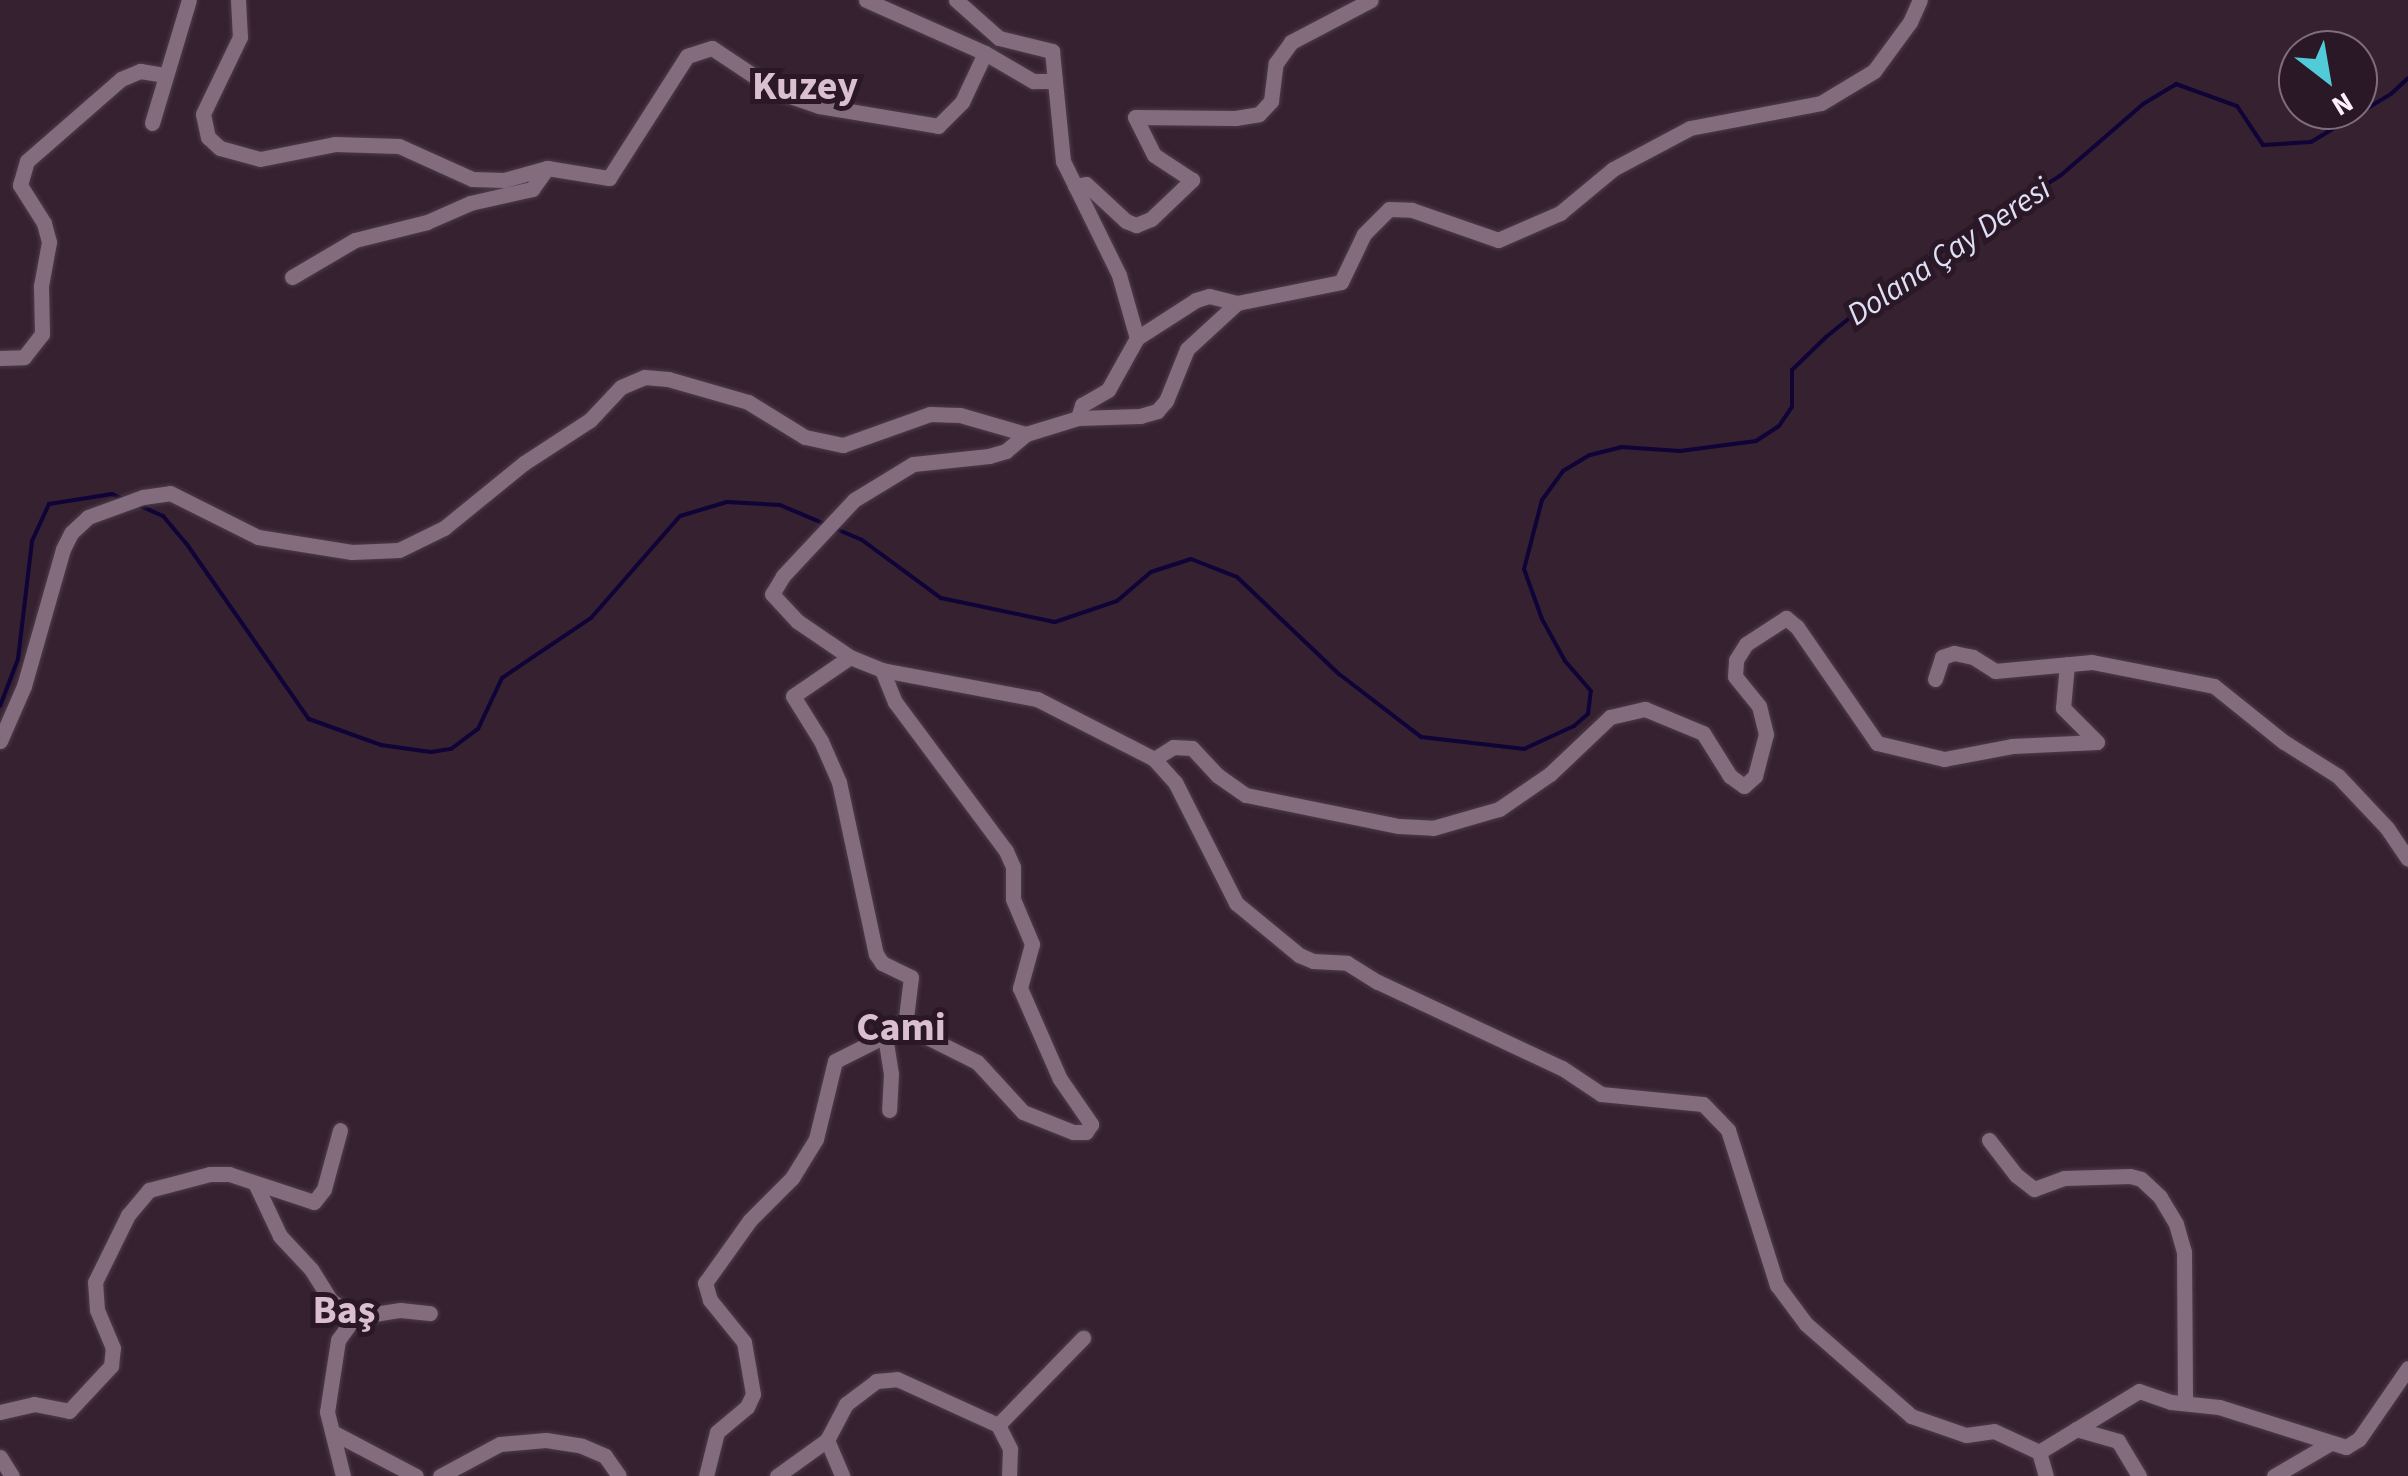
<!DOCTYPE html>
<meta charset="utf-8">
<style>
body{margin:0}
#map{position:relative;width:2408px;height:1476px;overflow:hidden;background:#352130;font-family:"Source Sans 3",sans-serif}
div>[style]{position:absolute}
[style*='--x']{left:calc(var(--x)*1px);top:calc(var(--y)*1px);width:calc(var(--w)*1px);rotate:calc(var(--a)*1deg)}
.stream>*{height:4px;margin:-2px;padding:0 2px;transform-origin:2px;border-radius:2px;background:#0f0337}
.roads{filter:drop-shadow(0 0 2px #4d3c4a) drop-shadow(0 0 2px #4d3c4a)}
.minor>*{height:15px;margin:-7.5px;padding:0 7.5px;transform-origin:7.5px;border-radius:7.5px;background:#836c7d}
span{translate:-50% -50%;white-space:nowrap;text-align:center;line-height:1.15;-webkit-text-stroke:10px #2b1826;paint-order:stroke}
.water-label{font-size:32px;color:#dfe0f6;font-style:italic}
.district-label{font-size:40px;color:#dabfd2;font-weight:700}
.north{position:absolute;left:2278px;top:30px;width:100px;height:100px;box-sizing:border-box;background:#2b1826;border:2px solid #7f6e7a;border-radius:50%;rotate:149deg;font-size:28px;font-weight:700;line-height:40px;text-align:center;color:#fceff9}
.north::after{content:'';display:block;margin:auto;width:35px;height:45px;background:#52cbd9;clip-path:polygon(50% 0,100% 100%,50% 72%,0 100%)}
</style>
<div id="map">
<div class="stream">
<i style="--x:136;--y:504;--w:30;--a:24"></i>
<i style="--x:163;--y:516;--w:35;--a:50"></i>
<i style="--x:186;--y:543;--w:215;--a:55.1"></i>
<i style="--x:309;--y:719;--w:77;--a:19.9"></i>
<i style="--x:381;--y:745;--w:50;--a:8"></i>
<i style="--x:431;--y:752;--w:20;--a:-9"></i>
<i style="--x:451;--y:749;--w:34;--a:-37"></i>
<i style="--x:478;--y:729;--w:56;--a:-64.8"></i>
<i style="--x:502;--y:678;--w:107;--a:-34"></i>
<i style="--x:591;--y:618;--w:135;--a:-48.9"></i>
<i style="--x:680;--y:516;--w:49;--a:-16.6"></i>
<i style="--x:727;--y:502;--w:53;--a:3.2"></i>
<i style="--x:780;--y:505;--w:49;--a:22.9"></i>
<i style="--x:834;--y:528;--w:30;--a:23"></i>
<i style="--x:862;--y:540;--w:98;--a:36.3"></i>
<i style="--x:941;--y:598;--w:116;--a:11.9"></i>
<i style="--x:1055;--y:622;--w:65;--a:-18.7"></i>
<i style="--x:1117;--y:601;--w:45;--a:-40.5"></i>
<i style="--x:1151;--y:572;--w:42;--a:-18"></i>
<i style="--x:1191;--y:559;--w:49;--a:21.4"></i>
<i style="--x:1237;--y:577;--w:141;--a:43.6"></i>
<i style="--x:1339;--y:674;--w:103;--a:37.5"></i>
<i style="--x:1421;--y:737;--w:104;--a:6.6"></i>
<i style="--x:1524;--y:749;--w:55;--a:-24.7"></i>
<i style="--x:1574;--y:726;--w:18;--a:-41"></i>
<i style="--x:1588;--y:714;--w:23;--a:-83"></i>
<i style="--x:1591;--y:691;--w:40;--a:-131"></i>
<i style="--x:1565;--y:661;--w:48;--a:-118.7"></i>
<i style="--x:1542;--y:619;--w:53;--a:-109.8"></i>
<i style="--x:1524;--y:569;--w:71;--a:-75.4"></i>
<i style="--x:1542;--y:500;--w:36;--a:-54"></i>
<i style="--x:1563;--y:471;--w:31;--a:-31"></i>
<i style="--x:1590;--y:455;--w:32;--a:-14"></i>
<i style="--x:1621;--y:447;--w:59;--a:3.9"></i>
<i style="--x:1680;--y:451;--w:77;--a:-7.5"></i>
<i style="--x:1756;--y:441;--w:27;--a:-33"></i>
<i style="--x:1779;--y:426;--w:23;--a:-56"></i>
<i style="--x:1792;--y:407;--w:37;--a:-90"></i>
<i style="--x:1792;--y:370;--w:47;--a:-44.1"></i>
<i style="--x:1826;--y:337;--w:94;--a:-38.9"></i>
<i style="--x:1899;--y:278;--w:191;--a:-32.4"></i>
<i style="--x:2060;--y:176;--w:110;--a:-40.9"></i>
<i style="--x:2143;--y:104;--w:39;--a:-31"></i>
<i style="--x:2176;--y:84;--w:65;--a:19.8"></i>
<i style="--x:2237;--y:106;--w:47;--a:56.3"></i>
<i style="--x:2263;--y:145;--w:48;--a:-3.6"></i>
<i style="--x:2311;--y:142;--w:93;--a:-31"></i>
<i style="--x:2391;--y:94;--w:23;--a:-43"></i>
<i style="--x:0;--y:706;--w:50;--a:-69"></i>
<i style="--x:18;--y:659;--w:119;--a:-83.2"></i>
<i style="--x:32;--y:541;--w:41;--a:-65.3"></i>
<i style="--x:49;--y:504;--w:64;--a:-9"></i>
<i style="--x:112;--y:494;--w:12;--a:24"></i>
</div>
<div class="roads">
<div class="minor">
<i style="--x:238;--y:0;--w:37;--a:87"></i>
<i style="--x:240;--y:37;--w:85;--a:115.7"></i>
<i style="--x:203;--y:114;--w:24;--a:78"></i>
<i style="--x:208;--y:137;--w:16;--a:43"></i>
<i style="--x:220;--y:148;--w:41;--a:15.4"></i>
<i style="--x:260;--y:159;--w:76;--a:-11.3"></i>
<i style="--x:335;--y:144;--w:64;--a:1.8"></i>
<i style="--x:399;--y:146;--w:80;--a:24.3"></i>
<i style="--x:472;--y:179;--w:32;--a:2"></i>
<i style="--x:504;--y:180;--w:45;--a:-15.6"></i>
<i style="--x:547;--y:168;--w:63;--a:9.2"></i>
<i style="--x:609;--y:178;--w:145;--a:-57.4"></i>
<i style="--x:687;--y:56;--w:26;--a:-18"></i>
<i style="--x:712;--y:48;--w:79;--a:33.7"></i>
<i style="--x:778;--y:92;--w:43;--a:18.9"></i>
<i style="--x:819;--y:106;--w:121;--a:9.5"></i>
<i style="--x:938;--y:126;--w:34;--a:-45"></i>
<i style="--x:962;--y:102;--w:54;--a:-64.9"></i>
<i style="--x:866;--y:0;--w:130;--a:24"></i>
<i style="--x:985;--y:53;--w:56;--a:30.3"></i>
<i style="--x:1033;--y:81;--w:22;--a:0"></i>
<i style="--x:956;--y:0;--w:57;--a:41.5"></i>
<i style="--x:999;--y:38;--w:55;--a:13.8"></i>
<i style="--x:1052;--y:51;--w:111;--a:84.3"></i>
<i style="--x:1063;--y:161;--w:127;--a:63.8"></i>
<i style="--x:1119;--y:275;--w:66;--a:74.1"></i>
<i style="--x:152;--y:123;--w:128;--a:-73.3"></i>
<i style="--x:1075;--y:186;--w:11;--a:-10"></i>
<i style="--x:1086;--y:184;--w:54;--a:42.8"></i>
<i style="--x:1126;--y:221;--w:11;--a:22"></i>
<i style="--x:1136;--y:225;--w:16;--a:-22"></i>
<i style="--x:1151;--y:219;--w:57;--a:-43.6"></i>
<i style="--x:1192;--y:180;--w:45;--a:-146.7"></i>
<i style="--x:1154;--y:155;--w:42;--a:-116.6"></i>
<i style="--x:1135;--y:117;--w:100;--a:0.6"></i>
<i style="--x:1235;--y:118;--w:24;--a:-9"></i>
<i style="--x:1259;--y:114;--w:18;--a:-47"></i>
<i style="--x:1271;--y:101;--w:38;--a:-83"></i>
<i style="--x:1276;--y:63;--w:26;--a:-54"></i>
<i style="--x:1291;--y:42;--w:90;--a:-27.7"></i>
<i style="--x:292;--y:277;--w:73;--a:-30.4"></i>
<i style="--x:355;--y:240;--w:74;--a:-14"></i>
<i style="--x:427;--y:222;--w:47;--a:-23.8"></i>
<i style="--x:470;--y:203;--w:64;--a:-12.7"></i>
<i style="--x:532;--y:189;--w:26;--a:-54"></i>
<i style="--x:0;--y:358;--w:24;--a:-2"></i>
<i style="--x:24;--y:357;--w:29;--a:-52"></i>
<i style="--x:42;--y:334;--w:48;--a:-91.2"></i>
<i style="--x:41;--y:286;--w:45;--a:-79.7"></i>
<i style="--x:49;--y:242;--w:20;--a:-105"></i>
<i style="--x:44;--y:223;--w:45;--a:-122.3"></i>
<i style="--x:20;--y:185;--w:25;--a:-74"></i>
<i style="--x:27;--y:161;--w:125;--a:-41.1"></i>
<i style="--x:121;--y:79;--w:21;--a:-23"></i>
<i style="--x:140;--y:71;--w:26;--a:9"></i>
<i style="--x:1078;--y:418;--w:14;--a:-73"></i>
<i style="--x:1082;--y:405;--w:30;--a:-30"></i>
<i style="--x:1108;--y:390;--w:60;--a:-60.9"></i>
<i style="--x:1137;--y:338;--w:70;--a:-32.8"></i>
<i style="--x:1196;--y:300;--w:14;--a:-17"></i>
<i style="--x:1209;--y:296;--w:29;--a:14"></i>
<i style="--x:1026;--y:434;--w:26;--a:140"></i>
<i style="--x:1006;--y:451;--w:18;--a:164"></i>
<i style="--x:989;--y:456;--w:76;--a:174"></i>
<i style="--x:913;--y:464;--w:69;--a:148.6"></i>
<i style="--x:854;--y:500;--w:104;--a:133.1"></i>
<i style="--x:783;--y:576;--w:21;--a:121"></i>
<i style="--x:772;--y:594;--w:37;--a:47"></i>
<i style="--x:797;--y:621;--w:64;--a:34.2"></i>
<i style="--x:850;--y:657;--w:35;--a:22"></i>
<i style="--x:882;--y:670;--w:158;--a:10.6"></i>
<i style="--x:1037;--y:699;--w:131;--a:27.1"></i>
<i style="--x:1154;--y:759;--w:31;--a:48"></i>
<i style="--x:1175;--y:782;--w:136;--a:63.2"></i>
<i style="--x:1236;--y:903;--w:82;--a:39.5"></i>
<i style="--x:1299;--y:955;--w:15;--a:23"></i>
<i style="--x:1313;--y:961;--w:34;--a:3"></i>
<i style="--x:1347;--y:963;--w:36;--a:32"></i>
<i style="--x:1378;--y:982;--w:203;--a:25.1"></i>
<i style="--x:1562;--y:1068;--w:47;--a:33.7"></i>
<i style="--x:1601;--y:1094;--w:102;--a:5.6"></i>
<i style="--x:1703;--y:1104;--w:36;--a:46"></i>
<i style="--x:1728;--y:1130;--w:163;--a:72.5"></i>
<i style="--x:1777;--y:1285;--w:49;--a:53.4"></i>
<i style="--x:1806;--y:1324;--w:140;--a:41.2"></i>
<i style="--x:1911;--y:1416;--w:58;--a:19.1"></i>
<i style="--x:1966;--y:1435;--w:28;--a:-8"></i>
<i style="--x:1994;--y:1431;--w:50;--a:25"></i>
<i style="--x:2039;--y:1452;--w:25;--a:74"></i>
<i style="--x:850;--y:657;--w:69;--a:145.6"></i>
<i style="--x:793;--y:696;--w:53;--a:58.1"></i>
<i style="--x:821;--y:741;--w:45;--a:66.3"></i>
<i style="--x:839;--y:782;--w:176;--a:77.9"></i>
<i style="--x:876;--y:954;--w:11;--a:56"></i>
<i style="--x:882;--y:963;--w:32;--a:26"></i>
<i style="--x:911;--y:977;--w:49;--a:97"></i>
<i style="--x:882;--y:670;--w:35;--a:68"></i>
<i style="--x:895;--y:702;--w:186;--a:53.3"></i>
<i style="--x:1006;--y:851;--w:17;--a:66"></i>
<i style="--x:1013;--y:867;--w:32;--a:90"></i>
<i style="--x:1013;--y:899;--w:49;--a:67.1"></i>
<i style="--x:1032;--y:944;--w:46;--a:105.3"></i>
<i style="--x:1020;--y:988;--w:99;--a:66.3"></i>
<i style="--x:1060;--y:1079;--w:55;--a:55.4"></i>
<i style="--x:1091;--y:1124;--w:9;--a:122"></i>
<i style="--x:1086;--y:1132;--w:13;--a:180"></i>
<i style="--x:1073;--y:1132;--w:54;--a:-158.2"></i>
<i style="--x:1023;--y:1112;--w:68;--a:-132.6"></i>
<i style="--x:977;--y:1062;--w:80;--a:-153.4"></i>
<i style="--x:1935;--y:679;--w:23;--a:-72"></i>
<i style="--x:1942;--y:657;--w:13;--a:-18"></i>
<i style="--x:1954;--y:653;--w:19;--a:12"></i>
<i style="--x:1973;--y:657;--w:26;--a:32"></i>
<i style="--x:1995;--y:671;--w:97;--a:-5.3"></i>
<i style="--x:2092;--y:662;--w:124;--a:11.1"></i>
<i style="--x:2214;--y:686;--w:90;--a:38.7"></i>
<i style="--x:2284;--y:742;--w:64;--a:32.2"></i>
<i style="--x:2338;--y:776;--w:71;--a:46.7"></i>
<i style="--x:2387;--y:828;--w:37;--a:56"></i>
<i style="--x:0;--y:741;--w:60;--a:-66.4"></i>
<i style="--x:24;--y:686;--w:142;--a:-74.1"></i>
<i style="--x:63;--y:549;--w:18;--a:-63"></i>
<i style="--x:71;--y:533;--w:23;--a:-43"></i>
<i style="--x:88;--y:517;--w:59;--a:-20"></i>
<i style="--x:143;--y:497;--w:27;--a:-8"></i>
<i style="--x:170;--y:493;--w:98;--a:26.6"></i>
<i style="--x:258;--y:537;--w:95;--a:9.1"></i>
<i style="--x:352;--y:552;--w:47;--a:-2.4"></i>
<i style="--x:399;--y:550;--w:50;--a:-26.1"></i>
<i style="--x:444;--y:528;--w:103;--a:-39.1"></i>
<i style="--x:524;--y:463;--w:79;--a:-33.1"></i>
<i style="--x:590;--y:420;--w:45;--a:-46.8"></i>
<i style="--x:621;--y:387;--w:25;--a:-23"></i>
<i style="--x:644;--y:377;--w:24;--a:5"></i>
<i style="--x:668;--y:379;--w:83;--a:16"></i>
<i style="--x:748;--y:402;--w:67;--a:31.6"></i>
<i style="--x:805;--y:437;--w:39;--a:12"></i>
<i style="--x:843;--y:445;--w:92;--a:-19.6"></i>
<i style="--x:930;--y:414;--w:30;--a:2"></i>
<i style="--x:960;--y:415;--w:69;--a:16.1"></i>
<i style="--x:1026;--y:434;--w:54;--a:-17.1"></i>
<i style="--x:1078;--y:418;--w:62;--a:-1.8"></i>
<i style="--x:1140;--y:416;--w:18;--a:-16"></i>
<i style="--x:1157;--y:411;--w:13;--a:-48"></i>
<i style="--x:1166;--y:401;--w:56;--a:-68"></i>
<i style="--x:1187;--y:349;--w:68;--a:-42.6"></i>
<i style="--x:1237;--y:303;--w:106;--a:-11.4"></i>
<i style="--x:1341;--y:282;--w:53;--a:-64.4"></i>
<i style="--x:1364;--y:234;--w:35;--a:-45"></i>
<i style="--x:1389;--y:209;--w:23;--a:2"></i>
<i style="--x:1412;--y:210;--w:91;--a:19.2"></i>
<i style="--x:1498;--y:240;--w:68;--a:-23.5"></i>
<i style="--x:1560;--y:213;--w:69;--a:-39.7"></i>
<i style="--x:1613;--y:169;--w:87;--a:-28"></i>
<i style="--x:1690;--y:128;--w:133;--a:-10.8"></i>
<i style="--x:1821;--y:103;--w:62;--a:-31.1"></i>
<i style="--x:1874;--y:71;--w:61;--a:-53.7"></i>
<i style="--x:1910;--y:22;--w:24;--a:-66"></i>
<i style="--x:1154;--y:759;--w:22;--a:-32"></i>
<i style="--x:1173;--y:747;--w:19;--a:3"></i>
<i style="--x:1192;--y:748;--w:37;--a:47"></i>
<i style="--x:1217;--y:775;--w:35;--a:35"></i>
<i style="--x:1246;--y:795;--w:156;--a:11.5"></i>
<i style="--x:1399;--y:826;--w:34;--a:3"></i>
<i style="--x:1433;--y:828;--w:69;--a:-16.1"></i>
<i style="--x:1499;--y:809;--w:62;--a:-34.5"></i>
<i style="--x:1550;--y:774;--w:83;--a:-43.5"></i>
<i style="--x:1610;--y:717;--w:36;--a:-13"></i>
<i style="--x:1645;--y:709;--w:63;--a:22.5"></i>
<i style="--x:1703;--y:733;--w:51;--a:57.9"></i>
<i style="--x:1730;--y:776;--w:17;--a:36"></i>
<i style="--x:1744;--y:786;--w:15;--a:-42"></i>
<i style="--x:1755;--y:776;--w:43;--a:-75.3"></i>
<i style="--x:1766;--y:734;--w:29;--a:-104"></i>
<i style="--x:1759;--y:706;--w:38;--a:-129"></i>
<i style="--x:1735;--y:676;--w:16;--a:-86"></i>
<i style="--x:1736;--y:660;--w:19;--a:-58"></i>
<i style="--x:1746;--y:644;--w:48;--a:-33"></i>
<i style="--x:1786;--y:618;--w:14;--a:39"></i>
<i style="--x:1797;--y:627;--w:141;--a:55.4"></i>
<i style="--x:1877;--y:743;--w:69;--a:13.4"></i>
<i style="--x:1944;--y:759;--w:69;--a:-10.8"></i>
<i style="--x:2012;--y:746;--w:85;--a:-2.7"></i>
<i style="--x:2097;--y:742;--w:48;--a:-135"></i>
<i style="--x:2063;--y:708;--w:44;--a:-84.8"></i>
<i style="--x:885;--y:1036;--w:38;--a:81"></i>
<i style="--x:891;--y:1074;--w:36;--a:93"></i>
<i style="--x:1989;--y:1140;--w:44;--a:52.4"></i>
<i style="--x:2016;--y:1175;--w:23;--a:38"></i>
<i style="--x:2034;--y:1189;--w:32;--a:-20"></i>
<i style="--x:2064;--y:1178;--w:66;--a:-1.7"></i>
<i style="--x:2130;--y:1176;--w:11;--a:15"></i>
<i style="--x:2141;--y:1179;--w:26;--a:43"></i>
<i style="--x:2160;--y:1197;--w:31;--a:59"></i>
<i style="--x:2176;--y:1224;--w:29;--a:74"></i>
<i style="--x:2184;--y:1252;--w:150;--a:89.6"></i>
<i style="--x:256;--y:1185;--w:56;--a:64.8"></i>
<i style="--x:280;--y:1236;--w:45;--a:46.8"></i>
<i style="--x:311;--y:1269;--w:36;--a:58"></i>
<i style="--x:330;--y:1300;--w:30;--a:34"></i>
<i style="--x:355;--y:1317;--w:46;--a:-8.8"></i>
<i style="--x:400;--y:1310;--w:30;--a:6"></i>
<i style="--x:0;--y:1412;--w:35;--a:-13"></i>
<i style="--x:34;--y:1404;--w:36;--a:11"></i>
<i style="--x:69;--y:1411;--w:62;--a:-47"></i>
<i style="--x:111;--y:1366;--w:18;--a:-84"></i>
<i style="--x:113;--y:1348;--w:41;--a:-112.8"></i>
<i style="--x:97;--y:1310;--w:28;--a:-94"></i>
<i style="--x:95;--y:1282;--w:75;--a:-63.8"></i>
<i style="--x:128;--y:1215;--w:33;--a:-50"></i>
<i style="--x:149;--y:1190;--w:63;--a:-14.7"></i>
<i style="--x:210;--y:1174;--w:19;--a:0"></i>
<i style="--x:229;--y:1174;--w:89;--a:18.2"></i>
<i style="--x:314;--y:1202;--w:16;--a:-52"></i>
<i style="--x:324;--y:1189;--w:61;--a:-74.8"></i>
<i style="--x:998;--y:1425;--w:122;--a:-45.7"></i>
<i style="--x:2076;--y:1429;--w:44;--a:15.9"></i>
<i style="--x:2118;--y:1441;--w:41;--a:59"></i>
<i style="--x:336;--y:1434;--w:90;--a:27.7"></i>
<i style="--x:827;--y:1440;--w:39;--a:67"></i>
<i style="--x:2039;--y:1452;--w:117;--a:-31.4"></i>
<i style="--x:2139;--y:1391;--w:34;--a:19"></i>
<i style="--x:2171;--y:1402;--w:48;--a:5.9"></i>
<i style="--x:2219;--y:1407;--w:133;--a:17.5"></i>
<i style="--x:2346;--y:1447;--w:15;--a:-32"></i>
<i style="--x:2359;--y:1439;--w:86;--a:-55.4"></i>
<i style="--x:0;--y:1457;--w:22;--a:58"></i>
<i style="--x:343;--y:1476;--w:66;--a:-104"></i>
<i style="--x:327;--y:1412;--w:73;--a:-81.3"></i>
<i style="--x:338;--y:1340;--w:29;--a:-54"></i>
<i style="--x:440;--y:1476;--w:68;--a:-28.1"></i>
<i style="--x:500;--y:1444;--w:46;--a:-5"></i>
<i style="--x:546;--y:1440;--w:36;--a:9"></i>
<i style="--x:582;--y:1446;--w:25;--a:23"></i>
<i style="--x:605;--y:1456;--w:24;--a:55"></i>
<i style="--x:706;--y:1476;--w:45;--a:-76"></i>
<i style="--x:717;--y:1432;--w:39;--a:-40"></i>
<i style="--x:747;--y:1407;--w:14;--a:-65"></i>
<i style="--x:753;--y:1394;--w:53;--a:-99.8"></i>
<i style="--x:744;--y:1342;--w:54;--a:-129"></i>
<i style="--x:710;--y:1300;--w:18;--a:-106"></i>
<i style="--x:705;--y:1283;--w:77;--a:-54.5"></i>
<i style="--x:750;--y:1220;--w:59;--a:-45"></i>
<i style="--x:792;--y:1178;--w:46;--a:-58.4"></i>
<i style="--x:816;--y:1139;--w:80;--a:-76.3"></i>
<i style="--x:835;--y:1061;--w:78;--a:-26.6"></i>
<i style="--x:777;--y:1476;--w:62;--a:-35.8"></i>
<i style="--x:827;--y:1440;--w:41;--a:-62.2"></i>
<i style="--x:846;--y:1404;--w:38;--a:-37"></i>
<i style="--x:876;--y:1381;--w:21;--a:-5"></i>
<i style="--x:897;--y:1379;--w:111;--a:24.5"></i>
<i style="--x:998;--y:1425;--w:27;--a:63"></i>
<i style="--x:1010;--y:1449;--w:27;--a:92"></i>
<i style="--x:2274;--y:1476;--w:64;--a:-30.2"></i>
</div>
</div>
<div class="water-label">
<span style="left:1949px;top:252px;rotate:-34deg">Dolana Çay Deresi</span>
</div>
<div class="district-label">
<span style="left:805px;top:87px">Kuzey</span>
<span style="left:901px;top:1028px">Cami</span>
<span style="left:344px;top:1311px">Baş</span>
</div>
<div class="north">N</div>
</div>
